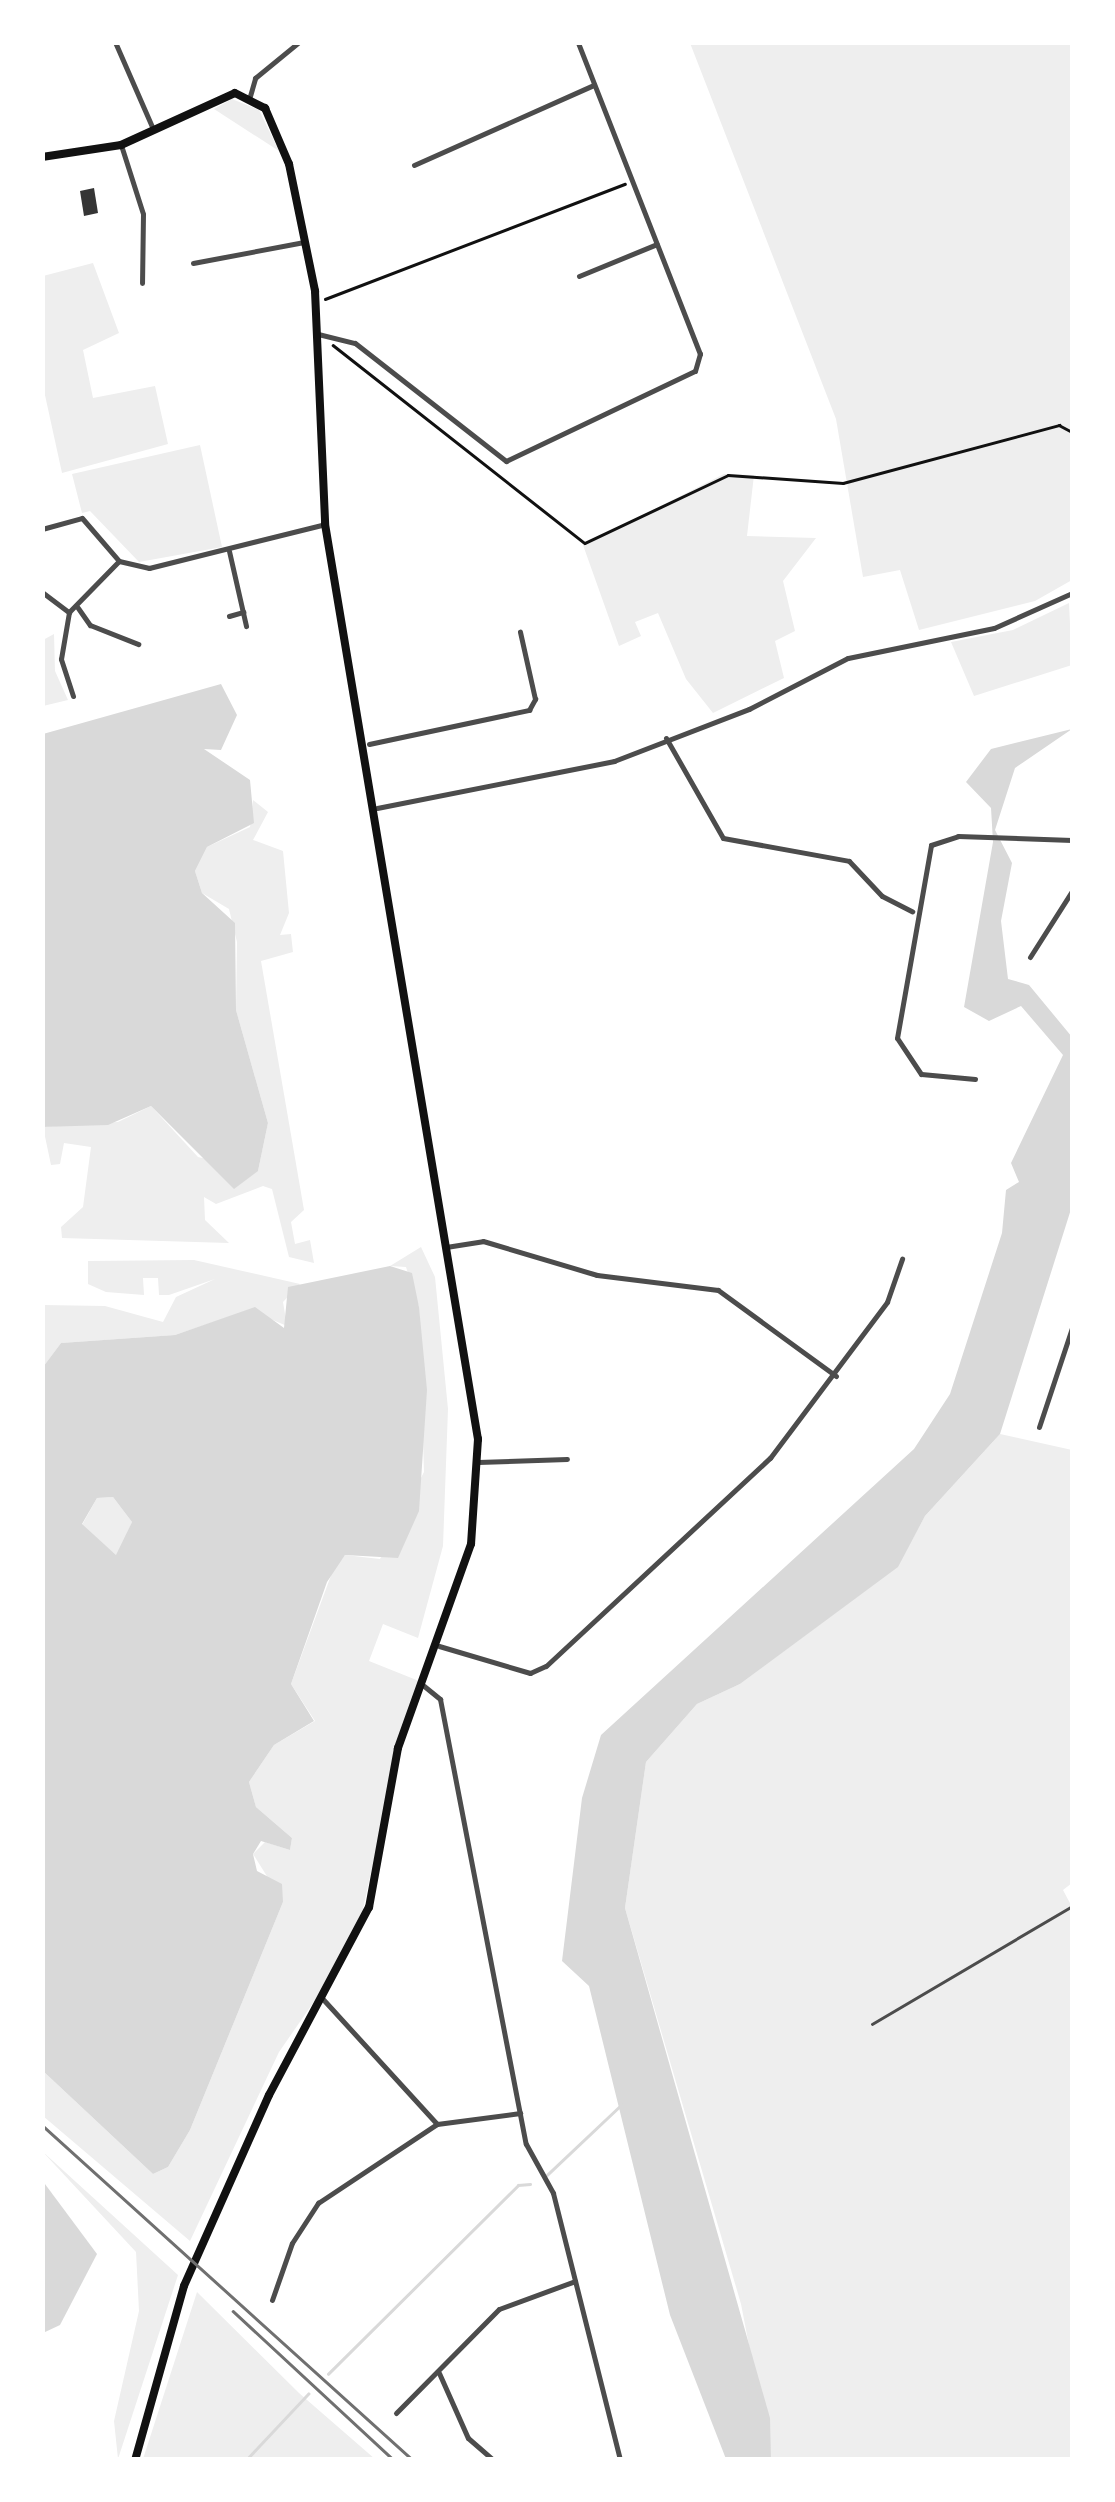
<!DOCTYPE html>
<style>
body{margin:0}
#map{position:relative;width:1115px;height:2502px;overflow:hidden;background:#fff;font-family:Overpass,sans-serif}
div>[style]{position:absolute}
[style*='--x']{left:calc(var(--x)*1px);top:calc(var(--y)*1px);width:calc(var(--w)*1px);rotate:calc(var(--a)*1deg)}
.green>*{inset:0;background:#eee}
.water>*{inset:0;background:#d9d9d9}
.stream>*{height:2.5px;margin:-1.25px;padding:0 1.25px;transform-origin:1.25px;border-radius:1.25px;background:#d9d9d9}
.building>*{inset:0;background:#353535}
.path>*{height:2.5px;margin:-1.25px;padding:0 1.25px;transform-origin:1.25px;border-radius:1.25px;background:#111}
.service>*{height:2.5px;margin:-1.25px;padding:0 1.25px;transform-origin:1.25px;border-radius:1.25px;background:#4c4c4c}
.minor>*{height:5px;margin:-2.5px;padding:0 2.5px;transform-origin:2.5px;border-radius:2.5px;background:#4c4c4c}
.secondary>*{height:8px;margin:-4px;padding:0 4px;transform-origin:4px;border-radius:4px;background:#111}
.rail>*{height:2.5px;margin:-1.25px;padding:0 1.25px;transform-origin:1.25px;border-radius:1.25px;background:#707070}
span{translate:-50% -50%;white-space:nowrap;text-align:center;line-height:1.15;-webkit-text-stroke:8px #fff;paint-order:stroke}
.frame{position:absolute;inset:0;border:45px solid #fff;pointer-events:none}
</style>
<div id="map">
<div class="green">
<i style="clip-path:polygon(690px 43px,1072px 43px,1072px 580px,1035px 601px,919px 630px,900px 570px,863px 577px,836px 419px)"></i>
<i style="clip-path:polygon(232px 99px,259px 110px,279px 151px,214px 109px)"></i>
<i style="clip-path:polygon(93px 263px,119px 333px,83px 350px,93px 398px,155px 386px,168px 444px,62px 473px,43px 386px,43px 276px)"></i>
<i style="clip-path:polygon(200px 445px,222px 547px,139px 562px,90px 511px,82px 513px,72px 474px)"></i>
<i style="clip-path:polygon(724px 474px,754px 475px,747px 536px,816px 538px,783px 581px,795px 631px,775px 641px,784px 678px,713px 713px,686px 679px,658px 613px,635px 622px,641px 636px,619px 646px,583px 545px)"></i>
<i style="clip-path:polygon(1069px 603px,1072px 665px,974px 696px,951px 642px,1013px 630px)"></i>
<i style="clip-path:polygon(54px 634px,55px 671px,68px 700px,43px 706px,43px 640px)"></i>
<i style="clip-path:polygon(253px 800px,268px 812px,253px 840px,283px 851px,289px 913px,280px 935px,291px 934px,293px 952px,261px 961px,304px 1210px,291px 1222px,295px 1244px,310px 1240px,314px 1263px,289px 1257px,272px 1189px,263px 1186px,216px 1204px,204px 1197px,205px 1220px,229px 1243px,62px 1238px,61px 1227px,83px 1207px,91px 1147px,64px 1143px,60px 1164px,51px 1165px,43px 1127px,118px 1122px,151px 1106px,198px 1157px,258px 1171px,268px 1123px,236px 1010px,237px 942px,229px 909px,202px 893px,195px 871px,207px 847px,250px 827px)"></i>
<i style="clip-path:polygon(421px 1247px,435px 1277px,448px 1409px,443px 1546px,418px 1638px,383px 1624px,369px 1661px,424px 1683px,398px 1748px,356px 1941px,279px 2052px,190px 2241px,43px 2116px,43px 2071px,153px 2174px,168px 2167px,190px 2130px,283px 1902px,253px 1854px,265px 1842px,290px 1850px,292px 1838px,256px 1807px,249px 1782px,274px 1745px,315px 1721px,291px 1684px,333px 1570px,345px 1555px,380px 1559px,424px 1472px,419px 1307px,406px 1267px,390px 1266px)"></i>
<i style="clip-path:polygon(194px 1260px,300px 1284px,283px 1302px,287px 1326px,249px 1310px,175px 1335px,61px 1343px,43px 1367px,43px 1305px,105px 1306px,163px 1322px,176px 1297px,215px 1279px,169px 1295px,159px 1295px,158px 1278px,143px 1278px,144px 1295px,106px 1292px,88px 1284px,88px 1261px)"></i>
<i style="clip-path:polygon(1000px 1434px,1072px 1450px,1072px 1883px,1063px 1890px,1072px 1907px,1072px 2459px,771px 2459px,741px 2304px,625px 1908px,646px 1762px,697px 1704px,740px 1684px,897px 1567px,925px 1516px)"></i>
<i style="clip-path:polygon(113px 1497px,132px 1522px,117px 1556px,82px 1525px,97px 1498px)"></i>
<i style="clip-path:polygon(42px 2151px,178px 2275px,118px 2459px,114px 2421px,139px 2311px,136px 2252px)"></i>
<i style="clip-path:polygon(197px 2292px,299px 2393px,375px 2459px,143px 2459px)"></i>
</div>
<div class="water">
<i style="clip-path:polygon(221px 684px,237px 715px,221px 750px,204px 749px,250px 780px,254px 823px,207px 847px,195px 871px,202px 893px,235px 923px,236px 1010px,268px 1123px,258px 1171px,234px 1189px,151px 1106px,108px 1125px,42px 1127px,43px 734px)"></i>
<i style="clip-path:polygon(1072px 729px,1015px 768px,995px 830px,1012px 863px,1001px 921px,1008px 979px,1029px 985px,1072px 1037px,1072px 1206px,1000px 1434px,925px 1516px,898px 1567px,740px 1684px,697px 1704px,646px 1762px,625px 1908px,770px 2418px,771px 2459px,726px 2459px,670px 2315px,589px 1986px,562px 1961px,582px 1798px,601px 1735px,914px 1449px,950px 1394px,1002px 1233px,1006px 1190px,1019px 1182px,1011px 1163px,1063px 1055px,1021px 1006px,989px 1021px,964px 1007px,993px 842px,991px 808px,966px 782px,991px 749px)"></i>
<i style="clip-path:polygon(evenodd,390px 1266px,412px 1273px,419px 1307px,427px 1390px,419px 1511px,398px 1558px,345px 1555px,327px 1582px,291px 1684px,314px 1721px,274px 1745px,249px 1782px,256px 1807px,292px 1838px,290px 1850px,261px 1841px,253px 1854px,257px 1871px,282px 1884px,283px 1902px,190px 2130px,168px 2167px,153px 2174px,43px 2071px,43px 1367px,61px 1343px,175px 1335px,255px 1307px,284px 1328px,288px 1287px,390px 1266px,113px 1497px,132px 1522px,116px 1555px,82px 1524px,97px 1498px,113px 1497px)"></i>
<i style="clip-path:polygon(42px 2180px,97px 2254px,60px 2325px,43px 2333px)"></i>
</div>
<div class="stream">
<i style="--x:547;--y:2175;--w:102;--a:-43.4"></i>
<i style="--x:328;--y:2374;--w:268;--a:-44.8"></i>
<i style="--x:518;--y:2185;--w:12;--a:-5"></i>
<i style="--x:246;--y:2460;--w:91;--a:-46.8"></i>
</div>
<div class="building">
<i style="clip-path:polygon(94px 188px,98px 213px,84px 216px,80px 191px)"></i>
</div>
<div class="path">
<i style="--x:325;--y:299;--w:321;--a:-21"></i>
<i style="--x:333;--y:345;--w:320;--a:38.2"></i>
<i style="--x:585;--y:543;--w:158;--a:-25.4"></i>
<i style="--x:728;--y:475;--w:115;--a:4"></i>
<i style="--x:843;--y:483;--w:224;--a:-15"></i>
<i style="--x:1059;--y:425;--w:15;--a:28"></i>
</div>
<div class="service">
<i style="--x:872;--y:2024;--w:232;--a:-30.5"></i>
</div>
<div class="minor">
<i style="--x:115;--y:42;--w:95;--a:66.4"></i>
<i style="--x:250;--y:96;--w:19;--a:-74"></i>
<i style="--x:255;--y:78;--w:57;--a:-39.3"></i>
<i style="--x:121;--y:145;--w:72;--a:72.3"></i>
<i style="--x:143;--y:214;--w:69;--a:90.8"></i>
<i style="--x:414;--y:165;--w:197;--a:-24"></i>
<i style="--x:193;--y:263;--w:113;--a:-10.7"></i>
<i style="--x:579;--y:276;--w:84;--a:-22.3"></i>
<i style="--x:318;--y:334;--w:38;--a:14"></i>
<i style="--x:355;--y:343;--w:192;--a:38"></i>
<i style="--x:506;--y:461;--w:209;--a:-25.5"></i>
<i style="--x:695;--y:371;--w:18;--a:-74"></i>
<i style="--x:700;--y:354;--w:335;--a:-111.4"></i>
<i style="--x:42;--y:529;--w:41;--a:-15.4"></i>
<i style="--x:82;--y:518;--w:57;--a:49.3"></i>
<i style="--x:119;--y:561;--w:31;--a:13"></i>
<i style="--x:149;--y:568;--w:181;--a:-14"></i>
<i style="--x:229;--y:551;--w:77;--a:77.2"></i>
<i style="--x:42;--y:592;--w:34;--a:37"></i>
<i style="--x:78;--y:608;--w:21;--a:55"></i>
<i style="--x:90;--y:625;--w:52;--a:21.6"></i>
<i style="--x:229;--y:616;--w:15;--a:-16"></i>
<i style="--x:73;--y:696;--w:39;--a:-108"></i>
<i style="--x:61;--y:659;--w:48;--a:-80.3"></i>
<i style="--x:69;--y:612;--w:71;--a:-45.6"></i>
<i style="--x:666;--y:738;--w:115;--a:60.3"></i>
<i style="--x:723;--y:838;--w:128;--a:10.3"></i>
<i style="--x:849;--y:861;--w:48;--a:46.7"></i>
<i style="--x:882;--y:896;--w:34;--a:27"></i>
<i style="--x:369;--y:744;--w:164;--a:-12"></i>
<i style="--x:529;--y:710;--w:13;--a:-61"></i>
<i style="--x:535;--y:699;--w:69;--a:-102.6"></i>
<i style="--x:377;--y:808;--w:242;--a:-11.2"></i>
<i style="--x:614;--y:761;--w:145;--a:-21.1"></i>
<i style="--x:749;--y:709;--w:111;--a:-27.3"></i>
<i style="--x:848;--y:658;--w:149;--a:-11.6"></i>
<i style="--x:994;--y:628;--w:85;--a:-24.2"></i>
<i style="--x:1030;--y:957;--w:78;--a:-57.5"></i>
<i style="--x:975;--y:1079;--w:54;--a:-174.7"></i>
<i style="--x:921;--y:1074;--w:43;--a:-123.7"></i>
<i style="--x:897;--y:1038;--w:196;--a:-80"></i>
<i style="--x:931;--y:845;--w:28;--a:-18"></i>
<i style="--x:958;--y:836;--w:114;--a:2"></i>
<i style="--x:446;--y:1247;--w:37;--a:-9"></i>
<i style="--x:483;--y:1241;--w:119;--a:16.6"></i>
<i style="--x:597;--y:1275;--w:122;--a:7.1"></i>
<i style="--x:718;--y:1290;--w:146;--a:36.1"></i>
<i style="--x:1039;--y:1427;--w:104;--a:-71.6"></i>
<i style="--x:478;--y:1462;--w:89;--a:-1.9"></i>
<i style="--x:439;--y:1646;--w:95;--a:16.5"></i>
<i style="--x:530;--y:1673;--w:17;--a:-24"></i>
<i style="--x:546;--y:1666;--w:306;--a:-42.9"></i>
<i style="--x:770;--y:1458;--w:195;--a:-53.1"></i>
<i style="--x:887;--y:1302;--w:46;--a:-70.8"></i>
<i style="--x:424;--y:1686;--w:21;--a:39"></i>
<i style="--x:440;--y:1699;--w:453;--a:79.1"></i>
<i style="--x:526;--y:2144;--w:56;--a:61.1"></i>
<i style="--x:553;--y:2193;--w:275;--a:75.9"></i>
<i style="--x:321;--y:1997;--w:172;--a:47.6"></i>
<i style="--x:272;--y:2300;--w:60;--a:-70.7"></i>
<i style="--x:292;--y:2243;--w:48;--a:-57"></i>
<i style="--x:318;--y:2203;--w:143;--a:-33.6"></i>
<i style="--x:437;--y:2124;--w:84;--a:-7.5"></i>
<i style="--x:439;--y:2373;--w:71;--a:66"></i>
<i style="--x:468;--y:2438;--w:33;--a:41"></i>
<i style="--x:396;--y:2413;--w:146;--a:-45.3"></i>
<i style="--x:499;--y:2309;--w:81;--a:-20.2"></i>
</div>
<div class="secondary">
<i style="--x:42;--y:157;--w:80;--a:-8.6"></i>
<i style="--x:121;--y:145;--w:125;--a:-24.5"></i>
<i style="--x:235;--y:93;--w:34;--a:27"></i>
<i style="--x:265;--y:108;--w:61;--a:66.8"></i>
<i style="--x:289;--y:164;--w:130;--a:78.4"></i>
<i style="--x:315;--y:291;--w:233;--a:87.5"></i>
<i style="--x:325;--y:524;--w:928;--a:80.51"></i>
<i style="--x:478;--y:1439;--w:105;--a:93.8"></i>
<i style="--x:471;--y:1544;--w:217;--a:109.7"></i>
<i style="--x:398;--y:1748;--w:162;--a:100.3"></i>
<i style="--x:369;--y:1907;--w:213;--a:118"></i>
<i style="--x:269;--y:2095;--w:209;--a:114"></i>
<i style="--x:184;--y:2286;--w:181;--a:105.7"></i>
</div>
<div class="rail">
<i style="--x:42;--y:2125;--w:500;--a:42.1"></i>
<i style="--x:233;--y:2311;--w:219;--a:42.8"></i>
</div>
<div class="frame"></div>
</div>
